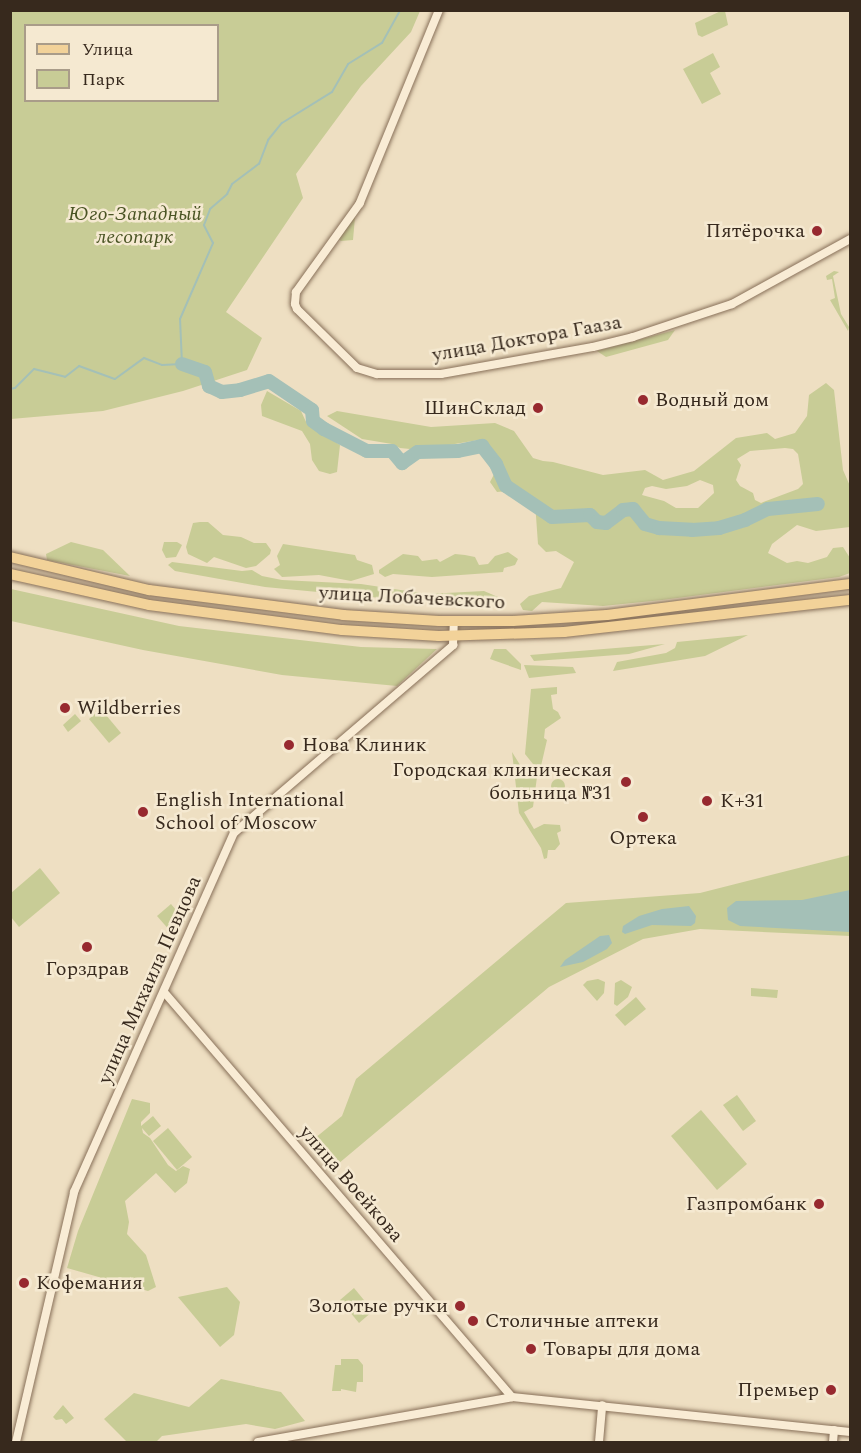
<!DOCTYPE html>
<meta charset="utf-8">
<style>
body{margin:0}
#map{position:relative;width:861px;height:1453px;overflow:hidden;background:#eedfc2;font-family:Spectral,serif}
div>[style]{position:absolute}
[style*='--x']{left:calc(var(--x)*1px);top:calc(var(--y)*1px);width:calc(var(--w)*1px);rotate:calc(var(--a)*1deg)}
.green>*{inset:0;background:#c8cc96}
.round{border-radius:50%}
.water>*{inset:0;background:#a4c0b7}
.stream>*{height:2px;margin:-1px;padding:0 1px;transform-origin:1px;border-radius:1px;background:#a4c0b7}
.river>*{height:14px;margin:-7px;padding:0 7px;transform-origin:7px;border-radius:7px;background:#a4c0b7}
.roads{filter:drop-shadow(0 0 2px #887059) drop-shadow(0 0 2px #887059)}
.minor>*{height:8px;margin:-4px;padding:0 4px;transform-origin:4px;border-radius:4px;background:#f9ecd5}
.major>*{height:10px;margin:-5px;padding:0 5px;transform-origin:5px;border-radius:5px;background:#f2d299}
.dots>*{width:16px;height:16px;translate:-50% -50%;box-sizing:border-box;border:3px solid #f5e9d1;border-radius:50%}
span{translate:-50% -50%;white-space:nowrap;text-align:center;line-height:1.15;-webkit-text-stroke:5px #f5e9d1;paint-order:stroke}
.park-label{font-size:20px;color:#4a5424;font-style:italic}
.poi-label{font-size:20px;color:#37291d}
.right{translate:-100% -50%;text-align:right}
.left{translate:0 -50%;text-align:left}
.street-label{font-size:20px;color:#37291d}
.frame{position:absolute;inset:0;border:12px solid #37291d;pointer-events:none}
.legend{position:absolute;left:24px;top:24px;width:195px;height:78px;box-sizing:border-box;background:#f5e9d1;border:2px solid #a99c89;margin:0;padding:8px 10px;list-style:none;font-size:18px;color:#37291d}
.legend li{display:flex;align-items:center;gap:12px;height:30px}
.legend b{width:30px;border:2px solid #a99c89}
</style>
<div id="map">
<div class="green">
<i style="clip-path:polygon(evenodd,11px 10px,420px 11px,411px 32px,361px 86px,296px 174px,303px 198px,226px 312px,262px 338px,247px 370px,183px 391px,103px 411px,11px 419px,11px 10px,26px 26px,218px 26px,218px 100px,26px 100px,26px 26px)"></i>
<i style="clip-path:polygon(723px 10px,725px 11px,728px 25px,702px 37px,698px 35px,695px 23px)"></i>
<i style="clip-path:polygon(713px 53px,720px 67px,710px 73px,721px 94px,702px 104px,683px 69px)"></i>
<i style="clip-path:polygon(355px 217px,353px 240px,341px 241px,338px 239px)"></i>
<i style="clip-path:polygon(834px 271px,839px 272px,833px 276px,841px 314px,849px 327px,848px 331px,830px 300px,835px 298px,832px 279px,827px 280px,826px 276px)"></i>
<i style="clip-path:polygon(675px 330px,668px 340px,606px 357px,597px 351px)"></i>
<i style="clip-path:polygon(evenodd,826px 383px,834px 390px,843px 470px,850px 486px,850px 527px,816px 531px,797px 525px,772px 544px,768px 553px,787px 563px,797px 561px,808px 563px,827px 557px,833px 548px,843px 547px,850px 558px,850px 573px,839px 577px,662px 600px,603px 606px,542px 602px,532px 611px,523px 610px,520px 604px,529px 596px,561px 588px,574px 562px,556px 551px,546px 552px,538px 544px,535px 502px,518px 490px,497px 492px,490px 482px,501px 461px,494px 454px,478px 440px,420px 450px,400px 448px,392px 444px,362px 439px,327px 416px,337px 411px,431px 427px,495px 423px,514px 431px,533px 458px,543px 461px,553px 462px,603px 475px,645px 470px,663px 480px,694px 471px,736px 438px,767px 433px,775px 439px,795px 433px,807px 416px,809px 395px,826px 383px,785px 448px,793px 449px,798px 454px,803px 484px,798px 489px,761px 503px,755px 500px,753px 493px,740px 486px,736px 480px,741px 465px,737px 459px,750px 451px,785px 448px,826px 383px,700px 480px,713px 485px,714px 493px,698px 508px,676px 508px,664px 501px,642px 495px,645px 488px,652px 486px,666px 489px,687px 486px,700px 480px)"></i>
<i style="clip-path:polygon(267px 391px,301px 411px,307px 424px,340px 445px,337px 472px,330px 474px,319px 471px,312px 460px,310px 444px,302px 431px,262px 416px,261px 405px)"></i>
<i style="clip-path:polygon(200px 522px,208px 522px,223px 535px,241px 537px,254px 543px,266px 543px,271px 550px,270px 554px,256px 566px,246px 568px,214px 557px,207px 563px,188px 554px,186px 547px,193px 523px)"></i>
<i style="clip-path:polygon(71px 542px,103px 550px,130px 576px,47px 560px,46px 554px)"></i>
<i style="clip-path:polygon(164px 542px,177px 542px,182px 545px,176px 557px,166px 558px,162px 550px)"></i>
<i style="clip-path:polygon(283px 544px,355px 555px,357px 560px,372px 565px,374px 574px,351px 581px,319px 575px,282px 577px,274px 569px,280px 565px,277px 556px)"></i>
<i style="clip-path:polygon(508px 552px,518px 559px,515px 565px,504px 568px,503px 572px,432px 577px,393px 574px,385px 577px,379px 573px,379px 570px,403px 554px,418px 556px,422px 561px,437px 559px,440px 562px,455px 554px,465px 555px,475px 557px,479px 565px,488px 564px,495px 556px)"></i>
<i style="clip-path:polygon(172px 562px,242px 571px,252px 570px,262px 576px,282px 580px,361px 584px,427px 594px,484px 591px,498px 597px,503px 603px,413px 601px,265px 587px,175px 571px,168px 565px)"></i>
<i style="clip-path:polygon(11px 589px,179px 626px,361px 647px,437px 649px,397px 686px,282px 675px,143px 650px,11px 621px)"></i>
<i style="clip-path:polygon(748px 635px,705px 656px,613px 671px,617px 662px,666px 653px,675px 648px,677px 642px)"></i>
<i style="clip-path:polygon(665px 644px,629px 654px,578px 658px,534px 661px,530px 655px)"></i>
<i style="clip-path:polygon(494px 649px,506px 649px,521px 664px,521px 670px,490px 659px)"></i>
<i style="clip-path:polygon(524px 665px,573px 667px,576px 673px,529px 678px)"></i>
<i style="clip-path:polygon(557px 687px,557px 694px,551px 695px,553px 709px,558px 712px,561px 718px,545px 729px,544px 738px,547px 740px,541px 766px,533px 764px,525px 754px,531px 689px)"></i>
<i style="clip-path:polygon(101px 709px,121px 733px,109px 743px,89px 719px)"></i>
<i style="clip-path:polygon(75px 714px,81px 721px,68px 732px,63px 725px)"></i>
<i style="clip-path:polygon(512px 752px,522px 768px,537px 777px,533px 807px,524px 812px,534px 829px,544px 824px,560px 825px,561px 831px,557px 833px,560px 844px,555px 850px,548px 850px,547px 858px,544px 859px,541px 848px,519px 813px)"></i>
<i class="round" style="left:551px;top:779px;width:14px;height:14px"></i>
<i style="clip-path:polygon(850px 855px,850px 936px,700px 929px,643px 939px,549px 987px,332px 1169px,309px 1143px,342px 1116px,356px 1079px,566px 903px,700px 893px)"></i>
<i style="clip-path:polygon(40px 868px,60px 893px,19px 927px,11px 917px,11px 893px)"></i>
<i style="clip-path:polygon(171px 904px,185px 921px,171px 932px,157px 916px)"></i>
<i style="clip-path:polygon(598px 979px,605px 982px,604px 993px,597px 1001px,583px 985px,587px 981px)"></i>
<i style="clip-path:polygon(621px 980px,632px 987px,628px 997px,617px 1006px,614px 1004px,615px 983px)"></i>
<i style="clip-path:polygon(751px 988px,778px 990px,777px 998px,751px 996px)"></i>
<i style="clip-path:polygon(636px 997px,646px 1009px,625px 1026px,615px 1015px)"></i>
<i style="clip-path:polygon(737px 1095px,756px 1121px,743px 1131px,723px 1105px)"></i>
<i style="clip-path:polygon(132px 1099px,150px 1103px,150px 1113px,141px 1122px,141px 1126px,153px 1116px,161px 1126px,149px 1136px,142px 1128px,143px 1133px,150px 1138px,168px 1165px,176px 1171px,183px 1166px,190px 1169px,187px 1183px,175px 1193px,156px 1173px,125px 1201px,129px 1222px,127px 1234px,146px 1255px,156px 1287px,148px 1291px,67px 1268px,78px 1231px)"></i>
<i style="clip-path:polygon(701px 1110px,747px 1164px,717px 1190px,671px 1136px)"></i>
<i style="clip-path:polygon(168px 1128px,192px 1157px,177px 1170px,153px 1141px)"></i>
<i style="clip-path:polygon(227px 1287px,240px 1302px,234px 1335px,220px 1347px,178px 1297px)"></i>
<i style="clip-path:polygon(354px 1288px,373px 1311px,359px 1323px,340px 1300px)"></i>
<i style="clip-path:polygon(341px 1359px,358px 1359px,363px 1365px,363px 1382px,357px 1382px,356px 1392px,341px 1389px,341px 1391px,332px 1391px,335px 1365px,341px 1365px)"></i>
<i style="clip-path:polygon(221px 1379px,281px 1392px,305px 1421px,275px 1429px,246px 1424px,162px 1436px,156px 1442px,127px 1442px,104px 1419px,134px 1393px,189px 1407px)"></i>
<i style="clip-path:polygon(63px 1405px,74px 1418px,66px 1424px,62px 1419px,56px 1420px,53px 1417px)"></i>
</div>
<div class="water">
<i style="clip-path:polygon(850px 890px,850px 932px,740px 926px,728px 920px,727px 908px,736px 901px,802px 900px)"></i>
<i style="clip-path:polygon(689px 906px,696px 916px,695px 923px,691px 926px,652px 925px,625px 934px,622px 932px,623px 926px,639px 916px,662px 909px)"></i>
<i style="clip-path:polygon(609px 935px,612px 943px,607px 949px,583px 962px,560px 967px,565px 960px,600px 936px)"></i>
</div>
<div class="stream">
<i style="--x:10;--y:389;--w:5;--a:-11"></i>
<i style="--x:15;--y:388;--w:27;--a:-45"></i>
<i style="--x:34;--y:369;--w:32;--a:14"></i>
<i style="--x:65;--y:377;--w:18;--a:-38"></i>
<i style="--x:79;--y:366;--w:38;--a:20"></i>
<i style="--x:115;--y:379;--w:36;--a:-36"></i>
<i style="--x:144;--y:358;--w:19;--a:21"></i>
<i style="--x:162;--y:365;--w:20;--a:-3"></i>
<i style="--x:182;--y:364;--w:45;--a:-92.5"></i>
<i style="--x:180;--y:319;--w:83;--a:-66.5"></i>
<i style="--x:213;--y:243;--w:20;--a:-117"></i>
<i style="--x:204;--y:225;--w:17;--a:-69"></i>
<i style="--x:210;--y:209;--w:23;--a:-41"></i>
<i style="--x:227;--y:194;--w:11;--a:-63"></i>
<i style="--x:232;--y:184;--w:34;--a:-37"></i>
<i style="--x:259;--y:164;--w:26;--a:-69"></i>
<i style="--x:268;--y:140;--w:22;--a:-51"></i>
<i style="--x:282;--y:123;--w:59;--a:-31.8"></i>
<i style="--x:332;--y:92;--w:32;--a:-60"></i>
<i style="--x:348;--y:64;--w:40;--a:-32"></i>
<i style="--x:382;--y:43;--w:38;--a:-61"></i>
</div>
<div class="river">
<i style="--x:182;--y:364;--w:24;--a:19"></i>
<i style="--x:205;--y:372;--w:15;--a:74"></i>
<i style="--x:209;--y:386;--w:14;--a:25"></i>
<i style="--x:222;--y:392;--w:18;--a:-6"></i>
<i style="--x:240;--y:390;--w:30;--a:-17"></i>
<i style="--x:269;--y:381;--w:52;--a:34"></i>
<i style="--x:312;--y:410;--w:11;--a:85"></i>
<i style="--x:313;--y:421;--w:14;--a:36"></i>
<i style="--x:324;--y:429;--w:48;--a:27.1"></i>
<i style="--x:367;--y:451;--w:25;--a:0"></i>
<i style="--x:392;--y:451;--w:16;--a:50"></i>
<i style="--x:402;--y:463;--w:19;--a:-35"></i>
<i style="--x:418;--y:452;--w:40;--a:-1.4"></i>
<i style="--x:458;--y:451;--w:25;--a:-12"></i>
<i style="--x:482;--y:446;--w:23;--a:52"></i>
<i style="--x:496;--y:464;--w:24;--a:66"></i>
<i style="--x:506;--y:486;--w:55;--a:34"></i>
<i style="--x:552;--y:517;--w:38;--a:-3"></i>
<i style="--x:590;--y:515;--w:10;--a:45"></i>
<i style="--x:597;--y:522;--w:9;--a:6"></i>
<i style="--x:606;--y:523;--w:21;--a:-37"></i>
<i style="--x:623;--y:510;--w:10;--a:-6"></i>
<i style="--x:633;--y:509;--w:19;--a:51"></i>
<i style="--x:645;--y:524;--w:15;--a:16"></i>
<i style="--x:659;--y:528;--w:33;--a:3"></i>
<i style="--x:692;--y:530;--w:27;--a:-4"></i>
<i style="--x:719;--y:528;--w:27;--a:-17"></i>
<i style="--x:745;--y:520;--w:25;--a:-26"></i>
<i style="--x:768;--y:509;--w:50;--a:-5.7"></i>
</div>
<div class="roads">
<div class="minor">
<i style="--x:439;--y:10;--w:209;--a:112.3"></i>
<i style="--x:360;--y:203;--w:110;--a:125.7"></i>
<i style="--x:296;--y:292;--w:12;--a:95"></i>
<i style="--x:295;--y:304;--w:5;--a:68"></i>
<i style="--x:297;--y:309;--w:84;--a:44.5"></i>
<i style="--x:357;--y:368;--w:21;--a:17"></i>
<i style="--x:377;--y:374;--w:64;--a:0"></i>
<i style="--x:441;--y:374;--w:154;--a:-10.1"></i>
<i style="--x:593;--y:347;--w:41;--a:-14"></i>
<i style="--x:633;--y:337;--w:104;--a:-18.4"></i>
<i style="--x:732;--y:304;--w:135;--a:-28.8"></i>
<i style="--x:164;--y:992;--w:534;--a:49.33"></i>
<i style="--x:16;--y:1442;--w:257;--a:-76.9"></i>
<i style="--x:74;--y:1192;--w:393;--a:-66"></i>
<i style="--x:234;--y:833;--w:289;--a:-40.6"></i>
<i style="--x:453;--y:645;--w:24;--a:-88"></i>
<i style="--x:258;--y:1442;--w:258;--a:-10"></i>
<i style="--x:512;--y:1397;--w:340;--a:5.9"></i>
<i style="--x:599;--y:1442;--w:37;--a:-85"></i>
<i style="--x:833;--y:1442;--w:12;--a:-85"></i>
</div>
<div class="major">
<i style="--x:10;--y:557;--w:143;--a:13.4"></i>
<i style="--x:149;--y:590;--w:196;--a:7.3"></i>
<i style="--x:343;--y:615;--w:96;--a:3.6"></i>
<i style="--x:439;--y:621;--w:74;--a:0"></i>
<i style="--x:513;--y:621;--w:94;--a:-3.7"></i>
<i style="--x:607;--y:615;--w:245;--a:-7.3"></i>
<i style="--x:10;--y:574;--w:142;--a:12.6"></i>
<i style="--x:149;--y:605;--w:195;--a:7.4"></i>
<i style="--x:342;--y:630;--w:97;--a:3.5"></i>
<i style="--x:439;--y:636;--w:125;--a:-1.8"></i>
<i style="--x:564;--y:632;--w:288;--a:-6.4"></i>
</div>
</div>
<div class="dots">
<i style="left:817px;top:231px;background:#97292f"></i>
<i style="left:643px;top:400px;background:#97292f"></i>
<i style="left:538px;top:408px;background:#97292f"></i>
<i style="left:65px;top:708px;background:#97292f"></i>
<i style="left:289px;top:745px;background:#97292f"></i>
<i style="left:626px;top:782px;background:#97292f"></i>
<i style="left:707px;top:801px;background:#97292f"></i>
<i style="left:143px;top:812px;background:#97292f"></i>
<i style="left:643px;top:817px;background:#97292f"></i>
<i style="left:87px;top:947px;background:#97292f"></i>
<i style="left:819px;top:1204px;background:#97292f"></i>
<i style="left:24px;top:1283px;background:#97292f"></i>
<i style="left:460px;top:1306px;background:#97292f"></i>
<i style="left:473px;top:1321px;background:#97292f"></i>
<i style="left:531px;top:1349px;background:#97292f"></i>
<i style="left:831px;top:1390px;background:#97292f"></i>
</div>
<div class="park-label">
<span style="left:135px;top:226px">Юго-Западный<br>лесопарк</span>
</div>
<div class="poi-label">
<span class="right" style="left:805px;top:231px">Пятёрочка</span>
<span class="left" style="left:655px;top:400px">Водный дом</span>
<span class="right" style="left:526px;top:408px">ШинСклад</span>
<span class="left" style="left:77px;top:708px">Wildberries</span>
<span class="left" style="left:302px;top:745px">Нова Клиник</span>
<span class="right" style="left:612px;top:782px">Городская клиническая<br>больница №31</span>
<span class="left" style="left:155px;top:812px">English International<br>School of Moscow</span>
<span class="left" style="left:720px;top:801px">К+31</span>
<span style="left:643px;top:838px">Ортека</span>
<span style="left:87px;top:969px">Горздрав</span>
<span class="right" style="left:807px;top:1204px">Газпромбанк</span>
<span class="left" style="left:36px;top:1283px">Кофемания</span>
<span class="right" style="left:448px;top:1306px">Золотые ручки</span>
<span class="left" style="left:485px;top:1321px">Столичные аптеки</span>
<span class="left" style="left:543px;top:1349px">Товары для дома</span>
<span class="right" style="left:819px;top:1390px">Премьер</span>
</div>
<div class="street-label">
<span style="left:527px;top:339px;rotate:-10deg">улица Доктора Гааза</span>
<span style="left:412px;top:598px;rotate:3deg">улица Лобачевского</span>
<span style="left:150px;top:980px;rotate:-66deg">улица Михаила Певцова</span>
<span style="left:351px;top:1184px;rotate:49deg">улица Воейкова</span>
</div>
<div class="frame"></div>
<ul class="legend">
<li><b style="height:8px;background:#f2d299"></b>Улица</li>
<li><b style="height:16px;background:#c8cc96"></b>Парк</li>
</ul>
</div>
